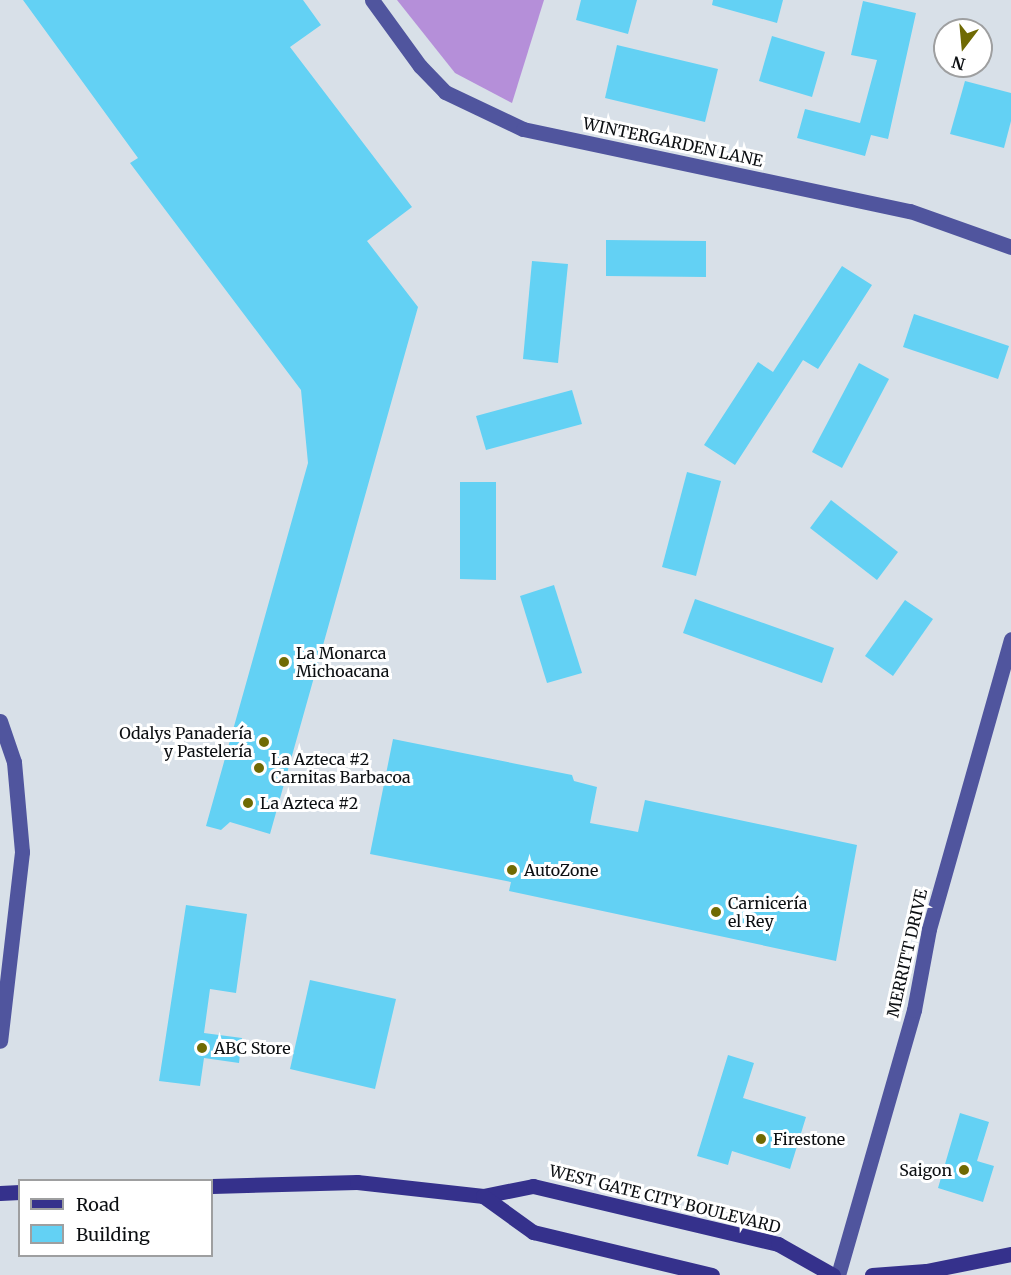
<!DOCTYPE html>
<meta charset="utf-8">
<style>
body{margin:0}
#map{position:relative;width:1011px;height:1275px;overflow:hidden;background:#d8e0e8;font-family:Merriweather,serif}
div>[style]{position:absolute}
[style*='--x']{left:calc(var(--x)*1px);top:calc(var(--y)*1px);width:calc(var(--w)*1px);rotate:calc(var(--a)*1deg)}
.forest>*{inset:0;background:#b58fd9}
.building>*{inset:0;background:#63d1f4}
.secondary>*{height:15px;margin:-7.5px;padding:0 7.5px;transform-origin:7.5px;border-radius:7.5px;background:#50559e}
.primary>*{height:15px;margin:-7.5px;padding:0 7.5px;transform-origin:7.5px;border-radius:7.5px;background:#35318c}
.dots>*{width:16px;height:16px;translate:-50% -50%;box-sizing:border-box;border:3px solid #fff;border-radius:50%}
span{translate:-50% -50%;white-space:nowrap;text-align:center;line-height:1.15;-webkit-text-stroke:6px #fff;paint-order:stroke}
.street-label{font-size:16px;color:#0c0f12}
.poi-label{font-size:16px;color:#0c0f12}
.left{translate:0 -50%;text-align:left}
.right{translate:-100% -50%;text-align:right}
.legend{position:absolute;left:18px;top:1179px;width:195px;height:78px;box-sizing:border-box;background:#fff;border:2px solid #9e9fa0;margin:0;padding:8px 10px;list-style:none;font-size:18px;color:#0c0f12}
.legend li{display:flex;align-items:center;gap:12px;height:30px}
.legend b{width:30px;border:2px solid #9e9fa0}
.north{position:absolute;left:933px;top:18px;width:60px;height:60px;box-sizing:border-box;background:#fff;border:2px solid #9e9fa0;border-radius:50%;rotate:196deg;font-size:16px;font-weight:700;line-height:24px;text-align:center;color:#0c0f12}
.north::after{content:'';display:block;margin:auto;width:21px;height:27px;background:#6f6a04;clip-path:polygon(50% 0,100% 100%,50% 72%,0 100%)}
</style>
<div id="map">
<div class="forest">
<i style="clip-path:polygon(397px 0,544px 0,512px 103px,455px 73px)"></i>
</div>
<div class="building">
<i style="clip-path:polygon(23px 0,303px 0,321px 25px,290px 47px,412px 207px,367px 241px,418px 307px,270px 834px,230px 822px,221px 830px,206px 826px,308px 463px,301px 390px,130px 163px,138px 158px)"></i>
<i style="clip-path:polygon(581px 0,637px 0,628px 34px,576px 20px)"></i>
<i style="clip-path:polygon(713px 0,783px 0,777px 23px,712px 5px)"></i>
<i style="clip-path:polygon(863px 1px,916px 13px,888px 139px,871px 135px,865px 156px,797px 138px,805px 109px,860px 123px,877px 60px,851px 55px)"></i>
<i style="clip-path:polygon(772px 36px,825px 52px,812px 97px,759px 81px)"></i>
<i style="clip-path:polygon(617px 45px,718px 69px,705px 122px,605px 98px)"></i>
<i style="clip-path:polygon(965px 81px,1011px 93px,1011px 121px,1004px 148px,950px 134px)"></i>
<i style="clip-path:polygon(606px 240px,706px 241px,706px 277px,606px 276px)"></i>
<i style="clip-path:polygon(532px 261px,568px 264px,558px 363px,523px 359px)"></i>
<i style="clip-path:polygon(842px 266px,872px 285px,818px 369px,803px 360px,735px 465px,704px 445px,758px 362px,773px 372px)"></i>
<i style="clip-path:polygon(914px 314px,1009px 346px,998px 379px,903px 347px)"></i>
<i style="clip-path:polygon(859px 363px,889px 379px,842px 468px,812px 452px)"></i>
<i style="clip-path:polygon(572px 390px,582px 424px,486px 450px,476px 416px)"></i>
<i style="clip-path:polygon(687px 472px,721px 481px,696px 576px,662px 567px)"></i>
<i style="clip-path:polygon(460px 482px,496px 482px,496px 580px,460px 579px)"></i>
<i style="clip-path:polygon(831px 500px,898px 552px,877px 580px,810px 528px)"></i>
<i style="clip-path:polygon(554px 585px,582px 673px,547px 683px,520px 596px)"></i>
<i style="clip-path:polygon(695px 599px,834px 648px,822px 683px,683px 633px)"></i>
<i style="clip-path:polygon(905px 600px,933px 619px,893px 676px,865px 656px)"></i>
<i style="clip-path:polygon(393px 739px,572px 775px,574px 781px,597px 787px,590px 823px,638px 832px,645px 800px,857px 845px,836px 961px,509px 891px,511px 882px,370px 854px)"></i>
<i style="clip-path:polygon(186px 905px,247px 914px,236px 993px,210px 989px,204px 1033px,242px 1038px,239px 1063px,204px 1058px,200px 1086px,159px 1081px)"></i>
<i style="clip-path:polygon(310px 980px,396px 999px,375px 1089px,290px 1069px)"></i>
<i style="clip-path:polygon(728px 1055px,754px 1063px,743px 1098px,806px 1117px,790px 1169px,732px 1151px,728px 1165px,697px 1156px)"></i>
<i style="clip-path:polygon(960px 1113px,989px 1122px,977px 1161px,994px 1166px,983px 1202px,938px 1188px)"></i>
</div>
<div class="secondary">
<i style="--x:372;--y:0;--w:82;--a:54"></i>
<i style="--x:420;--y:66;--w:36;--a:46"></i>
<i style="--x:445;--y:92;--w:86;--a:25.4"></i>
<i style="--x:523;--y:129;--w:396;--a:12"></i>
<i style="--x:910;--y:211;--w:107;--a:19.6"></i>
<i style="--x:0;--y:721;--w:43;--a:71.1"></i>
<i style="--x:14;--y:762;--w:90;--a:84.9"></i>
<i style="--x:22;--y:852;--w:190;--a:96.6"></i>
<i style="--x:838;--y:1275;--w:276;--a:-74"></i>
<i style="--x:914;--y:1010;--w:82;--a:-79.5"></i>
<i style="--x:929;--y:929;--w:301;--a:-74.2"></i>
</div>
<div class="primary">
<i style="--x:212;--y:1186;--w:145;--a:-1.6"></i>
<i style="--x:357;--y:1182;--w:127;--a:6.3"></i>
<i style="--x:483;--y:1196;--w:51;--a:-11.3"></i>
<i style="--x:533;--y:1186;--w:252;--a:13.3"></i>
<i style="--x:778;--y:1244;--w:63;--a:29.4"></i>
<i style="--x:0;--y:1193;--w:20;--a:-3"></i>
<i style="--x:483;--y:1196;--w:62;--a:35.8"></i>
<i style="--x:533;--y:1232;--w:184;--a:13.5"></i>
<i style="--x:872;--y:1275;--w:54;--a:-4.2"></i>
<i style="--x:926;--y:1271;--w:87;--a:-11.3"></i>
</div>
<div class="dots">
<i style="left:284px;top:662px;background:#6f6a04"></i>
<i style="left:264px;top:742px;background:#6f6a04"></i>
<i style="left:259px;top:768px;background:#6f6a04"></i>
<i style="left:248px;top:803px;background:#6f6a04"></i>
<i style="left:512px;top:870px;background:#6f6a04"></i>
<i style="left:716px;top:912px;background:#6f6a04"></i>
<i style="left:202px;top:1048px;background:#6f6a04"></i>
<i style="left:761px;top:1139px;background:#6f6a04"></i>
<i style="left:964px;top:1170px;background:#6f6a04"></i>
</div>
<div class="street-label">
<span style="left:673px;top:142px;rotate:12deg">WINTERGARDEN LANE</span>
<span style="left:907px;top:953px;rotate:-77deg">MERRITT DRIVE</span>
<span style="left:665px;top:1199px;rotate:14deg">WEST GATE CITY BOULEVARD</span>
</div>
<div class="poi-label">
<span class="left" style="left:296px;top:662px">La Monarca<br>Michoacana</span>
<span class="right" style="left:252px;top:742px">Odalys Panadería<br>y Pastelería</span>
<span class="left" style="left:271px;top:768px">La Azteca #2<br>Carnitas Barbacoa</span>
<span class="left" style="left:260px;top:803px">La Azteca #2</span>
<span class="left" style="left:524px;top:870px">AutoZone</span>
<span class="left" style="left:728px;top:912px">Carnicería<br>el Rey</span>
<span class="left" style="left:214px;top:1048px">ABC Store</span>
<span class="left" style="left:773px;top:1139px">Firestone</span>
<span class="right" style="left:952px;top:1170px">Saigon</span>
</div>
<ul class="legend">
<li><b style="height:8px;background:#35318c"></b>Road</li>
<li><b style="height:16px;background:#63d1f4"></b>Building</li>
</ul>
<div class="north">N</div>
</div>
